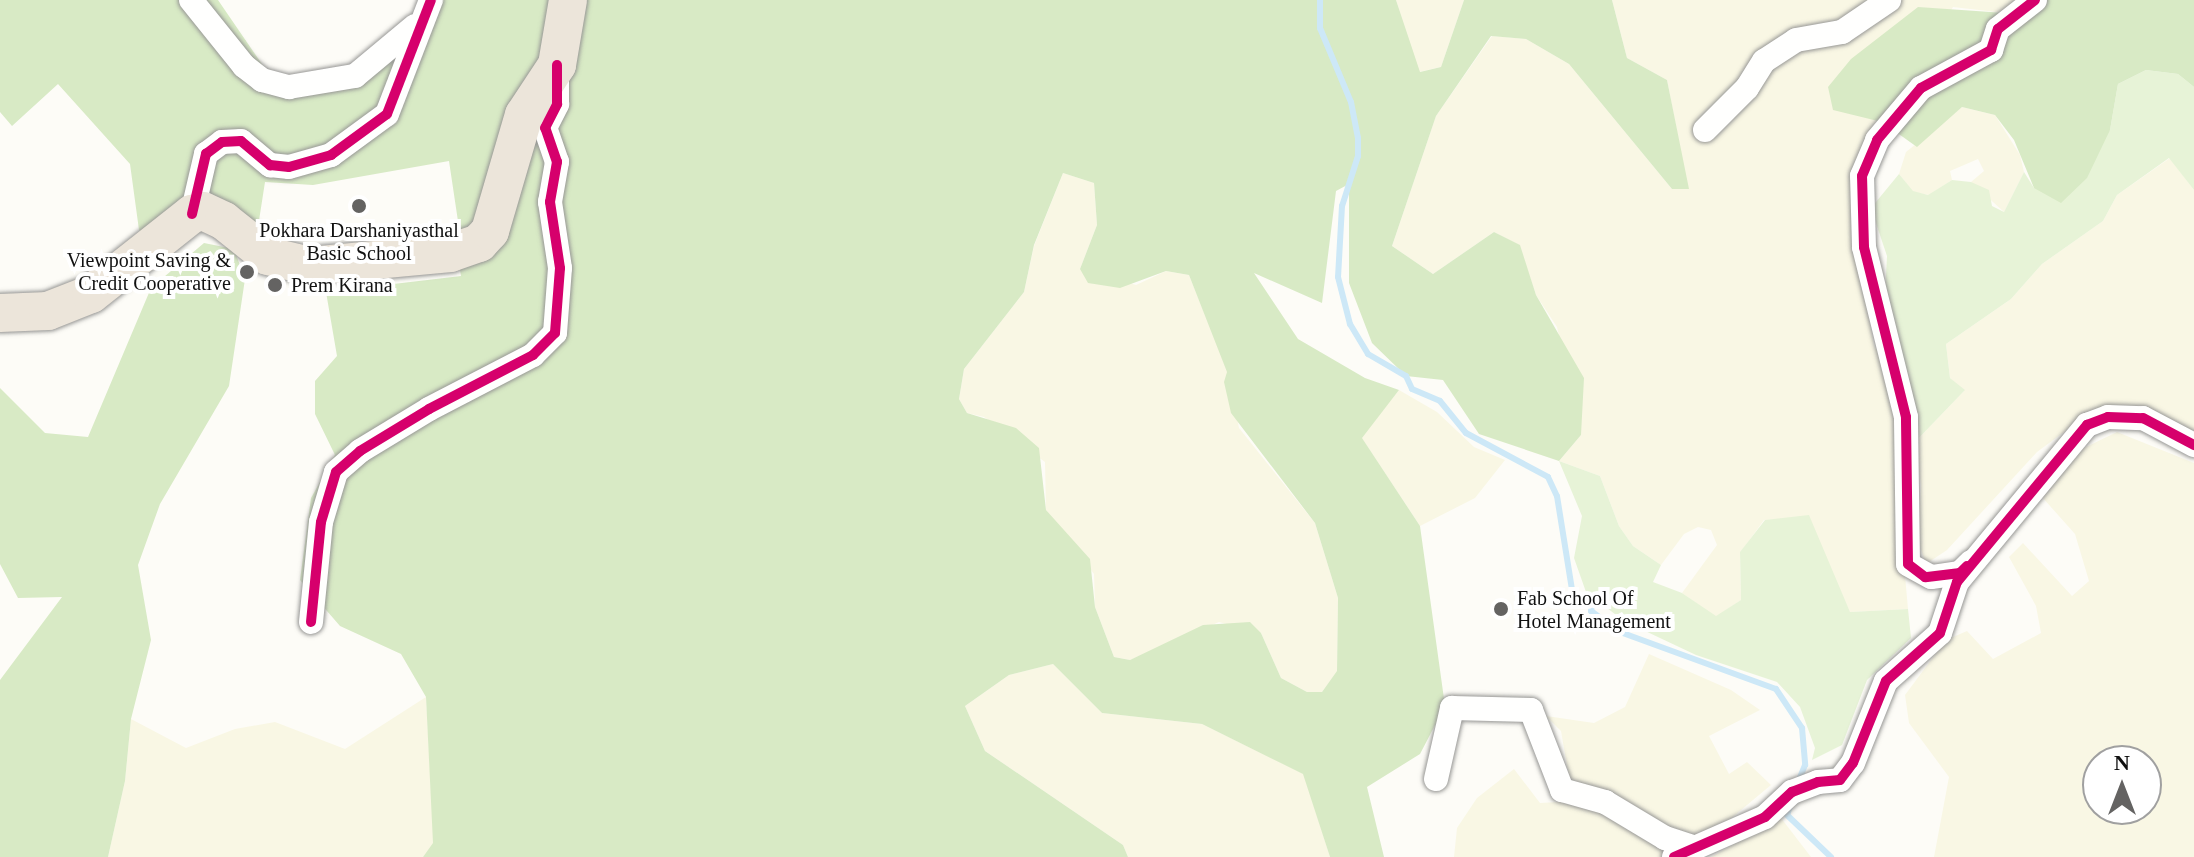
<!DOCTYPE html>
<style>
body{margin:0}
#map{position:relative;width:2194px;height:857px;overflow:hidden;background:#fdfcf7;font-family:"Times New Roman",serif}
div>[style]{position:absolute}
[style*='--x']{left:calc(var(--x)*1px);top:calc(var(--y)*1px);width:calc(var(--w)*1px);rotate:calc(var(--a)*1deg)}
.farmland>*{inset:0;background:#f9f7e4}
.green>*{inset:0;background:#e7f3d7}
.forest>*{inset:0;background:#d8eac5}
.stream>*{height:6px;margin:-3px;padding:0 3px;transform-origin:3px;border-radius:3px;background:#cde8f7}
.roads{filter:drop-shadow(0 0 2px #979795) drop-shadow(0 0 2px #979795)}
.minor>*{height:24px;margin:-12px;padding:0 12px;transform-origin:12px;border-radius:12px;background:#fffffe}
.trunk>*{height:38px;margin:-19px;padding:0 19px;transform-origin:19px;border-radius:19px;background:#ece5da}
.cycleway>*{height:10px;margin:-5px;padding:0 5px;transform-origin:5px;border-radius:5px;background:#d6006c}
.dots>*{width:22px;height:22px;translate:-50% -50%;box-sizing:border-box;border:4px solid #fff;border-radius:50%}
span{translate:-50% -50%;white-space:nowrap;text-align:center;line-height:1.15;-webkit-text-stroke:8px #fff;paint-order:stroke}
.poi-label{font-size:20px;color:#111}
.right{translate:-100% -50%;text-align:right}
.left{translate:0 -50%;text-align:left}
.north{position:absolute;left:2082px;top:745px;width:80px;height:80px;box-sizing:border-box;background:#fff;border:2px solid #a0a0a0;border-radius:50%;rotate:0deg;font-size:22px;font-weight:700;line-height:32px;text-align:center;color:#111}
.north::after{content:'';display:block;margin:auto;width:28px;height:36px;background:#646362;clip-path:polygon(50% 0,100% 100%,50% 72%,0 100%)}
</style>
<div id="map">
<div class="farmland">
<i style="clip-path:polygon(1396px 0,1464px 0,1441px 67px,1419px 72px)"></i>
<i style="clip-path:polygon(1612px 0,2026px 0,2005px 13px,1953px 7px,1850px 175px,1856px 247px,1874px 346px,1887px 367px,1903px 445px,1900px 519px,1908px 609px,1850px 612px,1801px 519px,1764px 520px,1740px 553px,1741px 600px,1716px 617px,1682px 593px,1717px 545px,1711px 530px,1698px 527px,1684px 534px,1661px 565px,1633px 546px,1619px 526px,1600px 476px,1559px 461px,1581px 435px,1557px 327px,1536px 295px,1519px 245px,1494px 232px,1433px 274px,1392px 246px,1436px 116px,1492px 36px,1526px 39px,1569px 64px,1672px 189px,1688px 189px,1667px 80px,1627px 58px)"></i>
<i style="clip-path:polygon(1962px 107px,1995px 115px,2020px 155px,2024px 172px,2004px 212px,1971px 182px,1984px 171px,1978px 159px,1950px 171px,1952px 180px,1929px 195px,1913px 192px,1899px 174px,1906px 152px)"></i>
<i style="clip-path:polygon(2170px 158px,2194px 190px,2194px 435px,2083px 418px,2037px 452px,1947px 550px,1926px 564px,1918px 542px,1921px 485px,1915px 442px,1964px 391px,1950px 378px,1946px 344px,2011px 299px,2042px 264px,2103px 221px,2117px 195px)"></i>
<i style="clip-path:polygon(1063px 173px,1094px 183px,1097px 225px,1080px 269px,1136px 285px,1166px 271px,1189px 275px,1228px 372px,1239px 428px,1315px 523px,1338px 598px,1337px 672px,1322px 692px,1307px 692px,1281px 678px,1261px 633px,1219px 622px,1130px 660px,1114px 657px,1095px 607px,1094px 574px,1046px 510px,1045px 462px,984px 417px,967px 413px,959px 399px,964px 369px,1024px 292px,1034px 246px)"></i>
<i style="clip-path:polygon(1399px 390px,1437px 412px,1474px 447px,1505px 460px,1475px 498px,1420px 526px,1361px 437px)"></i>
<i style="clip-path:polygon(evenodd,2117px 432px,2194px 463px,2194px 857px,1934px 857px,1949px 777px,1909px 723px,1905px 695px,1946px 640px,1967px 631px,1993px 659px,2041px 633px,2036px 606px,2009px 557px,2023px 543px,2072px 596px,2089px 581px,2075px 534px,2042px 497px,2080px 450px,2117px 432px,2098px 761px,2146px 761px,2146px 809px,2098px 809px,2098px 761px)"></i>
<i style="clip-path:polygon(1649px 654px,1731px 690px,1760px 710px,1709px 736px,1729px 774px,1747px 762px,1771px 785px,1717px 830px,1681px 838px,1570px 783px,1561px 731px,1546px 716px,1594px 723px,1625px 707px)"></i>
<i style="clip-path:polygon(1053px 664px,1102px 713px,1202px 724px,1304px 774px,1330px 857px,1128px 857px,1123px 845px,985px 751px,965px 706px,1009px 675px)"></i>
<i style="clip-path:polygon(426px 697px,434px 843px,423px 857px,108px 857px,125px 781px,131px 719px,186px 748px,235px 729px,275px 722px,345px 749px)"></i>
<i style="clip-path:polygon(1514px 769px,1540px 803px,1576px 801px,1598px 808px,1638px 836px,1675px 852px,1670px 857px,1454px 857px,1457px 828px,1477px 798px)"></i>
<i style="clip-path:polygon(1781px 818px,1811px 857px,1711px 857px)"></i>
</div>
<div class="green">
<i style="clip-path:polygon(2146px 70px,2178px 74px,2194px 87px,2194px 190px,2169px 158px,2117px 195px,2103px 221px,2042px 264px,2011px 299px,1946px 344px,1950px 378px,1965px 390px,1915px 442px,1885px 295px,1887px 256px,1871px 208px,1899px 174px,1913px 191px,1928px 195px,1952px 180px,1971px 182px,1989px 190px,1992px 206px,2004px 212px,2024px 172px,2034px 188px,2110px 130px,2118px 84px)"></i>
<i style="clip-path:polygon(1559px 461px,1600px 476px,1619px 526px,1633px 546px,1661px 565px,1653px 582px,1682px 593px,1716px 616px,1741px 600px,1740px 552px,1765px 520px,1809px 515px,1850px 612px,1908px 609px,1911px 638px,1867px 680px,1842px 745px,1812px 760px,1815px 748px,1800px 707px,1777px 682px,1696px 655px,1624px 621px,1586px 592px,1574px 558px,1582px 516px)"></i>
</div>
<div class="forest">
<i style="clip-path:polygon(evenodd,0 0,218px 0,281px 92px,359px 81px,440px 0,1396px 0,1420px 72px,1441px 67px,1464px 0,1612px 0,1627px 58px,1667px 80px,1689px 189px,1672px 189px,1569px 64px,1526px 39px,1491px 36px,1436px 116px,1392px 246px,1433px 274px,1494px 232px,1520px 245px,1536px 295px,1584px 378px,1581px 435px,1559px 461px,1479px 434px,1443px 380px,1406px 376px,1372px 343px,1349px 283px,1349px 184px,1336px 191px,1322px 303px,1254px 273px,1298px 339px,1365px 378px,1399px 390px,1362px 438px,1420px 526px,1445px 706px,1420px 754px,1367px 787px,1384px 857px,1330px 857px,1303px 774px,1202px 724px,1102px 713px,1053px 664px,1009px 675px,965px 706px,985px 751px,1123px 845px,1128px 857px,423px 857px,433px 843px,426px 697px,401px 654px,340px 626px,300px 580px,311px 498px,335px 455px,315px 414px,315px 381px,337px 356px,326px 292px,461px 276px,457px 252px,391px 253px,391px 236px,459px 228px,449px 161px,313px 185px,265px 182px,258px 227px,211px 213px,153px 240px,139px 230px,130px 164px,58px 84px,12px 126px,0 112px,0 0,1063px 173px,1094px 183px,1097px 225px,1080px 269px,1088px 283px,1120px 288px,1166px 271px,1189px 275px,1227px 372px,1224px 382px,1231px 413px,1315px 523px,1338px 598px,1337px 671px,1322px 692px,1307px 692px,1281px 678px,1261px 633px,1250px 622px,1203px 625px,1130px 660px,1114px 657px,1095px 607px,1090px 559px,1046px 510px,1039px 448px,1016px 428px,967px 413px,959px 399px,964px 369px,1024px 292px,1034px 245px,1063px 173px)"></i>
<i style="clip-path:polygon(2026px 0,2194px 0,2194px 87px,2178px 74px,2146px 70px,2118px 84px,2110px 130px,2087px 178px,2061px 203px,2034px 188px,2014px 140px,1995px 115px,1962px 107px,1917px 147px,1882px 122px,1833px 110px,1828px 87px,1851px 59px,1918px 7px,2005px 13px)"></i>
<i style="clip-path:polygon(204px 243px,234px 249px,245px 279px,229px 386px,160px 504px,138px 565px,151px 640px,131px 719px,125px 781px,108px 857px,0 857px,0 680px,62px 597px,18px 598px,0 564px,0 388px,45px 433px,88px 437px,151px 288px)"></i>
</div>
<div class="stream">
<i style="--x:1320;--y:0;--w:28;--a:90"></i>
<i style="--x:1320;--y:28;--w:80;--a:67.3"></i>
<i style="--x:1351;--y:102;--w:37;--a:79"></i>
<i style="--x:1358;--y:138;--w:18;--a:90"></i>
<i style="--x:1358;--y:156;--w:52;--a:107.7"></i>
<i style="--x:1342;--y:206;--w:71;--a:93.2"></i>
<i style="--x:1338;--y:277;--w:49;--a:75.7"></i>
<i style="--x:1350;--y:324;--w:35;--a:59"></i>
<i style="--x:1368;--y:354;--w:44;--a:30.1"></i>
<i style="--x:1406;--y:376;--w:14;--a:65"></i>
<i style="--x:1412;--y:389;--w:30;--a:23"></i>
<i style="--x:1440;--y:401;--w:41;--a:50.9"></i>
<i style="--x:1466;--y:433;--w:93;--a:28.2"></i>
<i style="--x:1548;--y:477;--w:21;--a:65"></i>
<i style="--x:1557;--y:496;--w:95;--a:80.9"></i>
<i style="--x:1572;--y:590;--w:25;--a:37"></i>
<i style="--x:1592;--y:605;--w:6;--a:99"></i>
<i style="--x:1591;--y:611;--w:36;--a:36"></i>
<i style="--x:1620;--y:632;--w:166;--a:20.1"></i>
<i style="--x:1776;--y:689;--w:47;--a:56.3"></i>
<i style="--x:1802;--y:728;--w:37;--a:85"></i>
<i style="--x:1805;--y:765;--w:16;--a:112"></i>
<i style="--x:1790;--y:806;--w:9;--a:108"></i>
<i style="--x:1787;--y:815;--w:61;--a:43.7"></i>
</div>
<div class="roads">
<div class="minor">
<i style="--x:191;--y:0;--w:85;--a:51.2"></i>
<i style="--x:244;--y:66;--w:23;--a:38"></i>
<i style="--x:262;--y:80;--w:28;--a:15"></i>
<i style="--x:289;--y:87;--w:67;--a:-9.5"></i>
<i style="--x:355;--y:76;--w:78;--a:-39.8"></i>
<i style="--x:1705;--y:130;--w:59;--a:-45"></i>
<i style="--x:1747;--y:88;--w:32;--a:-58"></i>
<i style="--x:1764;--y:61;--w:38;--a:-33"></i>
<i style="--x:1796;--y:40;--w:47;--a:-9.9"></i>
<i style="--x:1842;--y:32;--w:57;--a:-34.2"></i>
<i style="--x:192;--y:214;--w:62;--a:-76.9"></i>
<i style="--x:206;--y:154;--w:20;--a:-37"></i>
<i style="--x:222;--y:142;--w:19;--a:-3"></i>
<i style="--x:241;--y:141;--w:38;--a:40"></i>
<i style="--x:270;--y:165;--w:19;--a:6"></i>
<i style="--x:289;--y:167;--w:44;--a:-15.9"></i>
<i style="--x:331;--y:155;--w:69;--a:-36.2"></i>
<i style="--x:387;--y:114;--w:122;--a:-68.9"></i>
<i style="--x:1971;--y:562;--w:16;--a:135"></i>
<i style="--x:1960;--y:573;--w:29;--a:172"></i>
<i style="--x:1931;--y:577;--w:26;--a:-151"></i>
<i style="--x:1908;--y:564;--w:147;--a:-90.8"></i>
<i style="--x:1906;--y:417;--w:175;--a:-103.9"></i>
<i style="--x:1864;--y:247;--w:71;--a:-91.6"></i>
<i style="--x:1862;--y:176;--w:39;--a:-67"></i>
<i style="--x:1877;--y:140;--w:68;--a:-49.8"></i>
<i style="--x:1921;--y:88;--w:80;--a:-28.5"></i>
<i style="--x:1991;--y:50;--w:22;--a:-72"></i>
<i style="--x:1998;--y:29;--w:47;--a:-38.1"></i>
<i style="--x:311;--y:622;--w:100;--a:-84.3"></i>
<i style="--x:321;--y:522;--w:52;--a:-73.3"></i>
<i style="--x:336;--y:472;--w:32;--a:-41"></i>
<i style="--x:360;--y:451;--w:81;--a:-31.3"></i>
<i style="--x:429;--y:409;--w:117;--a:-27.4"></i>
<i style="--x:533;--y:355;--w:31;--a:-45"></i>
<i style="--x:555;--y:333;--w:65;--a:-85.6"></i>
<i style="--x:560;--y:268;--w:67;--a:-98.6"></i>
<i style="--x:550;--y:202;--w:41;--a:-80.1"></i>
<i style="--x:557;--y:162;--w:36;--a:-109"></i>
<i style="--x:545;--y:128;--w:27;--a:-63"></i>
<i style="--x:557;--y:104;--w:37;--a:-90"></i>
<i style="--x:1436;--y:779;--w:73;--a:-77.3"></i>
<i style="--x:1452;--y:708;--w:79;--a:1.5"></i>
<i style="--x:1531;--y:710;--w:86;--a:68.8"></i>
<i style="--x:1562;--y:790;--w:45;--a:15.6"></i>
<i style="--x:1605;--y:802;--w:70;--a:31"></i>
<i style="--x:1665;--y:838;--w:28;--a:18"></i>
<i style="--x:1674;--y:857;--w:99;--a:-23.7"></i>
<i style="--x:1765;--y:817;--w:37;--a:-43"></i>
<i style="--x:1792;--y:792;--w:28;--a:-21"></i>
<i style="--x:1818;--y:782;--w:22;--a:-5"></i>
<i style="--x:1840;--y:780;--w:21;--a:-53"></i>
<i style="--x:1853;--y:763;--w:88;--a:-68.1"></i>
<i style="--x:1886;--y:681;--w:72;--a:-41.6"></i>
<i style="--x:1940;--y:633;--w:54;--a:-71.6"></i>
<i style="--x:1957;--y:582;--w:204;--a:-50.4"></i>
<i style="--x:2087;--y:425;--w:22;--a:-21"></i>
<i style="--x:2108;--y:417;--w:35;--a:2"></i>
<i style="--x:2143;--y:418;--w:58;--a:27.9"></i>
</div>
<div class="trunk">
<i style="--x:0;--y:313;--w:48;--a:-2.4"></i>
<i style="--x:48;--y:311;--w:46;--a:-21.6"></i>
<i style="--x:91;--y:294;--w:129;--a:-38.4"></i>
<i style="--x:192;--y:214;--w:11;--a:-15"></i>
<i style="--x:203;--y:211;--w:23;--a:25"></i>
<i style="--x:224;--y:221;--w:56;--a:38.5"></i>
<i style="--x:268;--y:256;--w:43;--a:13.4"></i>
<i style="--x:310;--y:266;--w:141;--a:-5.3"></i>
<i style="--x:450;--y:253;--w:31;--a:-19"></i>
<i style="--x:479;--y:243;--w:16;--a:-47"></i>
<i style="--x:490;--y:231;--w:121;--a:-73.7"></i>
<i style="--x:524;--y:115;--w:60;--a:-56.6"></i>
<i style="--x:557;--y:65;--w:66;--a:-80.4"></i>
</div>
</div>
<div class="cycleway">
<i style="--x:192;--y:214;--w:62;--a:-76.9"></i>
<i style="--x:206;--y:154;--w:20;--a:-37"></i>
<i style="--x:222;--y:142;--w:19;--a:-3"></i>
<i style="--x:241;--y:141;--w:38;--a:40"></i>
<i style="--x:270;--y:165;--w:19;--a:6"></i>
<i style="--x:289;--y:167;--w:44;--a:-15.9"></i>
<i style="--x:331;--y:155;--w:69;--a:-36.2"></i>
<i style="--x:387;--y:114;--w:122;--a:-68.9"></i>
<i style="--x:1967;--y:566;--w:10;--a:135"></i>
<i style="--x:1960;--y:573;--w:35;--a:173"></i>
<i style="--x:1925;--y:577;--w:21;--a:-143"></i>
<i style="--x:1908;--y:564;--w:147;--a:-90.8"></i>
<i style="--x:1906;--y:417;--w:175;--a:-103.9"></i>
<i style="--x:1864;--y:247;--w:71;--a:-91.6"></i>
<i style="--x:1862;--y:176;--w:39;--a:-67"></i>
<i style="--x:1877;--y:140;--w:68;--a:-49.8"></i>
<i style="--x:1921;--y:88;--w:80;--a:-28.5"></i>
<i style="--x:1991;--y:50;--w:22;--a:-72"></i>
<i style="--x:1998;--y:29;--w:47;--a:-38.1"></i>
<i style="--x:311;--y:622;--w:100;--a:-84.3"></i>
<i style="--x:321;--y:522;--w:52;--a:-73.3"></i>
<i style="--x:336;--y:472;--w:32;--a:-41"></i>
<i style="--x:360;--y:451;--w:81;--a:-31.3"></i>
<i style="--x:429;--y:409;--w:117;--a:-27.4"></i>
<i style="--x:533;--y:355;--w:31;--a:-45"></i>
<i style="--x:555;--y:333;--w:65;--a:-85.6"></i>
<i style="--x:560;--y:268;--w:67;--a:-98.6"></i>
<i style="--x:550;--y:202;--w:41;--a:-80.1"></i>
<i style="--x:557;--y:162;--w:36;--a:-109"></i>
<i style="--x:545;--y:128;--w:27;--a:-63"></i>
<i style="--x:557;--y:104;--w:39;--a:-90"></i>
<i style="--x:1674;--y:857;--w:99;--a:-23.7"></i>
<i style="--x:1765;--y:817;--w:37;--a:-43"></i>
<i style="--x:1792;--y:792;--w:28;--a:-21"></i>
<i style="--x:1818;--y:782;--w:22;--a:-5"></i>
<i style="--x:1840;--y:780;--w:21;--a:-53"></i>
<i style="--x:1853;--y:763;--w:88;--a:-68.1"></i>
<i style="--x:1886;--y:681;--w:72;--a:-41.6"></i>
<i style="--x:1940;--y:633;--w:54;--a:-71.6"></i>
<i style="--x:1957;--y:582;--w:204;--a:-50.4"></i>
<i style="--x:2087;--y:425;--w:22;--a:-21"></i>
<i style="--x:2108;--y:417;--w:35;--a:2"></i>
<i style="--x:2143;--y:418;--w:58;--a:27.9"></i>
</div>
<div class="dots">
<i style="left:359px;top:206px;background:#646362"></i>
<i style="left:247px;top:272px;background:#646362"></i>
<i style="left:275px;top:285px;background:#646362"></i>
<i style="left:1501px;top:609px;background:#646362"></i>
</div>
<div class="poi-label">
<span style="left:359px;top:242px">Pokhara Darshaniyasthal<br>Basic School</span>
<span class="right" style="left:231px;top:272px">Viewpoint Saving &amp;<br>Credit Cooperative</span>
<span class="left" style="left:291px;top:285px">Prem Kirana</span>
<span class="left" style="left:1517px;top:610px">Fab School Of<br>Hotel Management</span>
</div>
<div class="north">N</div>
</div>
